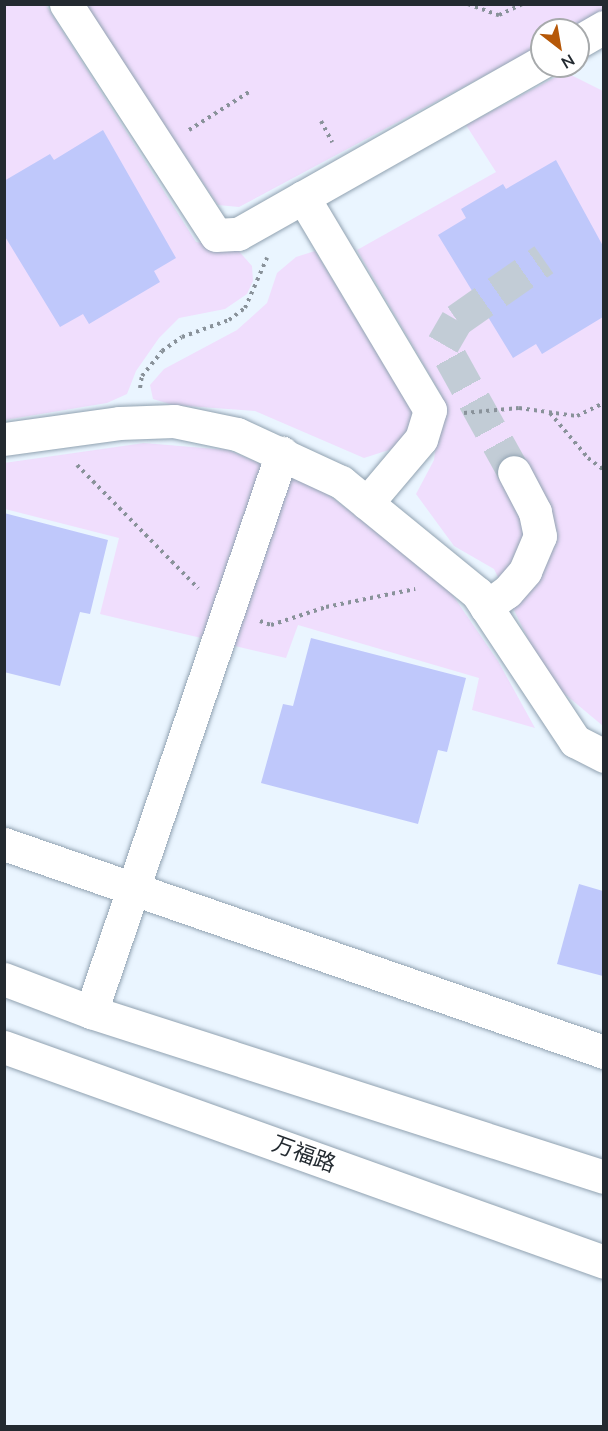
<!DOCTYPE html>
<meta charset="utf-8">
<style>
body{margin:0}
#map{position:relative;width:608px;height:1431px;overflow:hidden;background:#eaf5ff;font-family:Mulish,"Noto Sans SC",sans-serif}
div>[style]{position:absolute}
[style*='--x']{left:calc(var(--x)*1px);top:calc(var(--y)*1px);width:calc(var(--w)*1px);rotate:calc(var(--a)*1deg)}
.green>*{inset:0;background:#f0defd}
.building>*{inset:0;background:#bfc8fb}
.minor-tunnel>*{height:33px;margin-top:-16.5px;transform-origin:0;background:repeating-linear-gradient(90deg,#c2ccd6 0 33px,transparent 0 49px)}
.path>*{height:4px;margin-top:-2px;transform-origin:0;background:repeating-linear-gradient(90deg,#89929a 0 3px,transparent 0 7.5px)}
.roads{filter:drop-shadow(0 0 2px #91a2b1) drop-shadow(0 0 2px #91a2b1)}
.minor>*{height:33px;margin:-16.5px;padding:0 16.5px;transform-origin:16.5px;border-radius:16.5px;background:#fff}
.major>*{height:33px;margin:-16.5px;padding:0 16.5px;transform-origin:16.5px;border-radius:16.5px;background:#fff}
span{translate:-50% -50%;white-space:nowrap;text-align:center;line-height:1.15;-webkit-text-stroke:5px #fff;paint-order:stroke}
.street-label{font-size:22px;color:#232a30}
.frame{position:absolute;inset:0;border:6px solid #232a30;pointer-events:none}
.north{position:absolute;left:530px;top:18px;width:60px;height:60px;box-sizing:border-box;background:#fff;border:2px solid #a7aaac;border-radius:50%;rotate:149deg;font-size:16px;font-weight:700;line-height:24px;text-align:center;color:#232a30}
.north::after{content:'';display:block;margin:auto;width:21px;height:27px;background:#b65808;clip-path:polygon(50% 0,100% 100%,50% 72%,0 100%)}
</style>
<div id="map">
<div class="green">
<i style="clip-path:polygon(603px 4px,604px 13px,571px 30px,542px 30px,542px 45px,239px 207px,218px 205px,84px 5px)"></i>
<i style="clip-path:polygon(5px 5px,46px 5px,196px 242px,237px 249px,252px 266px,253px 281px,247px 294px,225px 309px,179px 318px,159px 338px,136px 371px,127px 394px,107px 403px,5px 420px)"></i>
<i style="clip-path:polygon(565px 72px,603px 91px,603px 726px,548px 680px,494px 569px,454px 546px,416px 494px,434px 460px,442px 396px,357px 250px,496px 172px,466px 125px)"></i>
<i style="clip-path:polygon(315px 251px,412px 411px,414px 424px,398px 447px,364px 458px,255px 411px,173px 405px,153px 399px,150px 385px,164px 369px,237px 330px,267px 303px,277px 273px,296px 257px)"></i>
<i style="clip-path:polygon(144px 443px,228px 450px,321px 489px,445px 584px,498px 661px,535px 728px,472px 710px,479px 678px,298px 625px,286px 658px,100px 614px,119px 538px,5px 509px,4px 463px)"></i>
</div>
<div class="building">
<i style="clip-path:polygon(103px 130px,176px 258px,154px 271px,160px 282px,89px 324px,83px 314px,60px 327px,4px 235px,4px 181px,50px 154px,54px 160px)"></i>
<i style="clip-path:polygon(556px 160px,603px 246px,603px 317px,542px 354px,536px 344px,513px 358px,438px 235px,466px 218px,461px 209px,503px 184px,506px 189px)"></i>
<i style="clip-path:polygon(4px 513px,108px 540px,90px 614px,80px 612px,60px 686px,4px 672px)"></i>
<i style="clip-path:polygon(311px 638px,466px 678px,447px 752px,438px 750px,418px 824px,261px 783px,283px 704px,293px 706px)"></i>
<i style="clip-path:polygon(579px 884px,603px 891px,603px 976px,557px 964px)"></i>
</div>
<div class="minor-tunnel">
<i style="--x:514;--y:472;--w:146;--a:-119"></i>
<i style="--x:443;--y:344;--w:28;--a:-60"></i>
<i style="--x:457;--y:320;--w:106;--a:-35"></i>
</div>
<div class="path">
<i style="--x:468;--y:4;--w:33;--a:20"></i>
<i style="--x:499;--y:15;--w:26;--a:-25"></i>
<i style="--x:321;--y:121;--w:24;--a:62"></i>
<i style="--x:189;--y:130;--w:71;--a:-32.3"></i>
<i style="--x:140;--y:388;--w:12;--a:-81"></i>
<i style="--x:142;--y:376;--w:32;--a:-51"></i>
<i style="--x:162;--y:351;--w:24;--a:-35"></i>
<i style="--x:182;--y:337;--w:50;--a:-19.9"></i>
<i style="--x:229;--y:320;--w:20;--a:-37"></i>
<i style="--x:245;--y:308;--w:55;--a:-66.3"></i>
<i style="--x:464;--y:413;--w:55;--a:-5.2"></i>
<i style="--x:519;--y:408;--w:59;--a:7.9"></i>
<i style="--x:577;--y:416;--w:30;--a:-26"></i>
<i style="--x:550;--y:413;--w:59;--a:49.8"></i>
<i style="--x:588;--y:458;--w:20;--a:37"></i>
<i style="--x:77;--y:465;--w:173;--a:45.5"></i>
<i style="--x:260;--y:621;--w:12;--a:20"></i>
<i style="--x:271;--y:625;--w:58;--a:-18.1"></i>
<i style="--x:326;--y:607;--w:91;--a:-11.4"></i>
</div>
<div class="roads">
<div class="minor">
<i style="--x:66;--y:4;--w:275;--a:57"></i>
<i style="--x:216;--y:235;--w:22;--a:-3"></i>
<i style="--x:238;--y:234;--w:349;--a:-29.5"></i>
<i style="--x:578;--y:42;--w:30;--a:-30"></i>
<i style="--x:303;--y:197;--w:248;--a:59.2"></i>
<i style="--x:430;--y:410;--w:30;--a:107"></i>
<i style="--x:421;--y:439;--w:84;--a:130.2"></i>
<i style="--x:4;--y:439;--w:116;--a:-7.9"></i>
<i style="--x:119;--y:423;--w:55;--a:-2.1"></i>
<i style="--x:174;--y:421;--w:64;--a:11.7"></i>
<i style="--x:237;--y:434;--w:115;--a:24.8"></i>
<i style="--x:341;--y:482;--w:176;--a:39.2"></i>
<i style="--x:477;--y:593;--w:178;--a:56.5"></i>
<i style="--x:575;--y:741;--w:33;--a:27"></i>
<i style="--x:486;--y:607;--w:26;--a:-36"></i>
<i style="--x:507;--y:592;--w:28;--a:-49"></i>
<i style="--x:525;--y:571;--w:38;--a:-67"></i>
<i style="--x:540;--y:536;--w:25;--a:-102"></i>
<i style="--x:535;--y:512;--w:45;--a:-117.7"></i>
<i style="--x:4;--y:844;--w:635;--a:19.12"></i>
<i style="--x:91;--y:1012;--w:591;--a:-71.14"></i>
</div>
<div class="major">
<i style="--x:4;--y:979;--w:93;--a:20.8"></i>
<i style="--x:91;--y:1012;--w:539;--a:17.83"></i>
<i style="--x:4;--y:1047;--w:637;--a:19.71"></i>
</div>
</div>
<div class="street-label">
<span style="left:304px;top:1154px;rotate:20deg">万福路</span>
</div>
<div class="frame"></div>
<div class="north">N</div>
</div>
